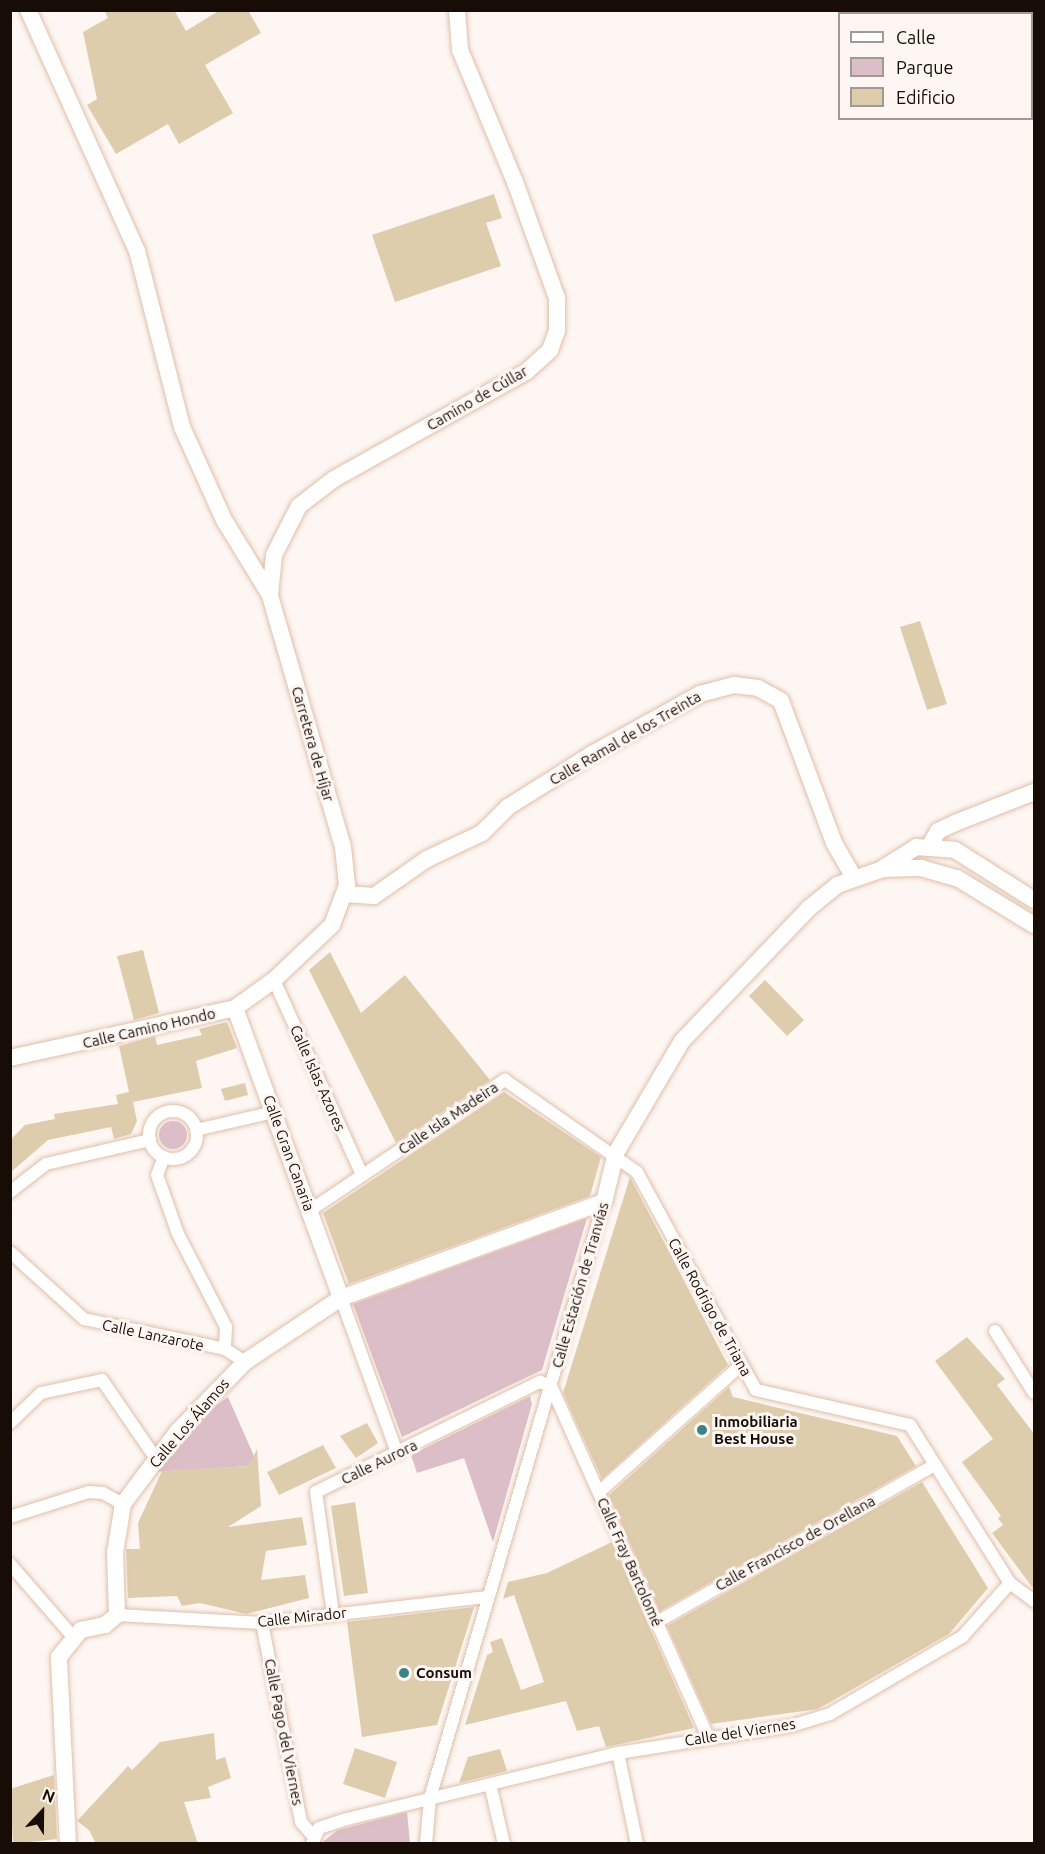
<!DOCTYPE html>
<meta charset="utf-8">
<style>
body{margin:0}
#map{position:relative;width:1045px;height:1854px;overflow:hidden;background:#fdf6f2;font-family:Ubuntu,sans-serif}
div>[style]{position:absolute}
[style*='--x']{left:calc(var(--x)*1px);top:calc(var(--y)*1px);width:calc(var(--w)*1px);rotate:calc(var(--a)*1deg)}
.green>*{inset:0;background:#dcbec8}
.round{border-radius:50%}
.building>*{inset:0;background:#decdac}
.roads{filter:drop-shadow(0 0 2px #e0bfaa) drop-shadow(0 0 2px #e0bfaa)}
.minor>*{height:12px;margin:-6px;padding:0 6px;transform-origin:6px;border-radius:6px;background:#fff}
.minor>.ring{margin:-6px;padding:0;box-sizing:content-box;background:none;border:12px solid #fff;border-radius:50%}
.tertiary>*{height:16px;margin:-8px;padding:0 8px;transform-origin:8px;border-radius:8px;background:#fff}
.dots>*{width:16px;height:16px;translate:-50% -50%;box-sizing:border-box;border:3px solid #fdf6f2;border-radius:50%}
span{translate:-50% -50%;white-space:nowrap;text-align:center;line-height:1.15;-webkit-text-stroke:6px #fdf6f2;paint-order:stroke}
.street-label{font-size:15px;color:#180d06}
.poi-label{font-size:15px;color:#180d06;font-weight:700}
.left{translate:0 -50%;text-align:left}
.frame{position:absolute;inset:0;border:12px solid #180d06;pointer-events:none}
.legend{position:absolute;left:838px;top:12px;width:195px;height:108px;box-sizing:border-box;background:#fdf6f2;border:2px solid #a19994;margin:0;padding:8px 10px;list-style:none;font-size:18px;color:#180d06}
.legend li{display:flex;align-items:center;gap:12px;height:30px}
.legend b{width:30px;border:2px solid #a19994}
.north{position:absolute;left:12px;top:1782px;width:60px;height:60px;-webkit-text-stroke:4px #fdf6f2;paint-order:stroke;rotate:22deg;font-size:16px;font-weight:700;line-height:24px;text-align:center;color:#180d06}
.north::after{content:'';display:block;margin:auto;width:21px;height:27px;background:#180d06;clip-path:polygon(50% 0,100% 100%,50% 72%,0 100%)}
</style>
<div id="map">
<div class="green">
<i class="round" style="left:159px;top:1121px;width:28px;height:28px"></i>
<i style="clip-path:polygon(587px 1218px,542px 1370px,402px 1437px,353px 1304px)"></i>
<i style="clip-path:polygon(530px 1396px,532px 1404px,493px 1542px,464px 1458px,417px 1473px,411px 1455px)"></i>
<i style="clip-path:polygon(228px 1397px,258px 1465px,251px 1461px,249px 1466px,154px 1472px,201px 1416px)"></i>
<i style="clip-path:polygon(407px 1812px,410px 1843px,321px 1843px,338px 1830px)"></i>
</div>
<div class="building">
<i style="clip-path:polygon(104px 10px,174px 10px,186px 31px,220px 10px,248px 10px,261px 33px,205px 65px,233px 113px,179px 144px,168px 124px,116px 154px,87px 105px,97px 99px,83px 32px,108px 18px)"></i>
<i style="clip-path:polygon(494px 194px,502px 218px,486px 223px,501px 266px,395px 302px,372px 235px)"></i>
<i style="clip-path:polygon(920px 621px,947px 704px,927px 710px,900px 627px)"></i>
<i style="clip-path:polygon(143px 950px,159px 1013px,134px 1020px,117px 956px)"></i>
<i style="clip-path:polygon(330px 952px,361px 1013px,405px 975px,490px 1080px,396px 1143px,309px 970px)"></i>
<i style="clip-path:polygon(765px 980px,804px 1020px,787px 1036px,749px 996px)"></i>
<i style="clip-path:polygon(227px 1022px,237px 1048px,196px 1061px,202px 1088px,133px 1102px,137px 1121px,131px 1134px,114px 1139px,111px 1127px,48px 1140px,10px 1173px,10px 1140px,25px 1125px,55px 1119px,54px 1114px,118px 1104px,116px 1095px,129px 1092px,119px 1046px,155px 1036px,157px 1045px,202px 1035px,199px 1029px)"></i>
<i style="clip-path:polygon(245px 1083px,248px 1095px,225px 1101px,221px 1089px)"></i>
<i style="clip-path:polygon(504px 1092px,601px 1157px,590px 1196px,349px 1284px,323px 1213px)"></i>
<i style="clip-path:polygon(630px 1177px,728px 1365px,602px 1479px,563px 1393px)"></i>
<i style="clip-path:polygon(967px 1337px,1005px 1379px,997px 1385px,1035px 1435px,1035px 1591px,992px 1533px,1003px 1525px,998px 1518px,1001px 1516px,962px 1462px,993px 1439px,935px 1361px)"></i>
<i style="clip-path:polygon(729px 1387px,733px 1397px,897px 1436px,916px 1466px,660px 1611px,609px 1495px)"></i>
<i style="clip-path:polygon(367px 1423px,378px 1443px,356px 1458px,340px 1436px)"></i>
<i style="clip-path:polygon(323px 1445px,336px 1468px,279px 1495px,267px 1472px)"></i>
<i style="clip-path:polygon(257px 1449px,261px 1506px,228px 1527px,302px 1517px,307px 1545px,266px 1551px,261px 1580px,305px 1575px,309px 1598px,246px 1614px,200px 1603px,182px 1606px,177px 1596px,128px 1598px,126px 1549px,140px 1549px,138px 1523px,162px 1471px,249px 1466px)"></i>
<i style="clip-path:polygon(922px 1482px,988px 1588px,949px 1634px,818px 1709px,711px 1724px,667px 1626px)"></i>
<i style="clip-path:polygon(355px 1502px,368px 1593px,344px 1596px,331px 1506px)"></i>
<i style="clip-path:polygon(612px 1542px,694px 1728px,606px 1747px,599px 1726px,577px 1731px,566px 1701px,465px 1725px,487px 1655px,493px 1652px,490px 1642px,502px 1638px,521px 1690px,544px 1682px,514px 1595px,503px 1599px,508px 1582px,547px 1573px)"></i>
<i style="clip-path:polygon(474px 1607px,437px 1725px,362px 1737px,347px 1622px)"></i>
<i style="clip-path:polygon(214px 1733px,216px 1760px,225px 1757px,231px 1778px,208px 1787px,211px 1798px,184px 1802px,198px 1844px,96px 1844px,89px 1830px,77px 1821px,128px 1766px,132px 1770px,160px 1742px)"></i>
<i style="clip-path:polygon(355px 1748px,397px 1762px,385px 1798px,343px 1784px)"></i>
<i style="clip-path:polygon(500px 1749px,507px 1771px,459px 1783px,468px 1757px)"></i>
<i style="clip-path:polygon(54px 1775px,57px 1839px,13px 1844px,10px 1789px)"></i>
</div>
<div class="roads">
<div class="minor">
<i style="--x:274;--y:980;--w:214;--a:65.7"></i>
<i class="ring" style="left:149px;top:1111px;width:36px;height:36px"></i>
<i style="--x:196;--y:1130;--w:80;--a:-13"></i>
<i style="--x:164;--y:1157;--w:19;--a:111"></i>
<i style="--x:157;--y:1175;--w:63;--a:70.4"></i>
<i style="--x:178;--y:1234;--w:105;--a:62.7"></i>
<i style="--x:226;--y:1327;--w:22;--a:93"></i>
<i style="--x:10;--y:1192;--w:46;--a:-37.9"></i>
<i style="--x:46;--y:1164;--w:107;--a:-13"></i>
<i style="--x:309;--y:1211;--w:236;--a:-33.8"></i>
<i style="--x:505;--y:1080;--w:161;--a:34.9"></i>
<i style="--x:637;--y:1172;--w:248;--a:61.4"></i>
<i style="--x:756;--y:1390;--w:158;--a:12.8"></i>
<i style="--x:910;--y:1425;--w:187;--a:57.7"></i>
<i style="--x:1010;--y:1583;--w:30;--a:37"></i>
<i style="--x:10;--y:1252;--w:100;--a:42.2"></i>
<i style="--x:84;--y:1319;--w:144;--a:12"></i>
<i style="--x:225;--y:1349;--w:24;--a:33"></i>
<i style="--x:341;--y:1298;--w:165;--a:70.1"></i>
<i style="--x:995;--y:1331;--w:73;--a:57.8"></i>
<i style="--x:10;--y:1423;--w:43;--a:-44.1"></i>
<i style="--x:41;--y:1393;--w:62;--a:-12"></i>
<i style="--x:102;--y:1380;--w:96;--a:55.6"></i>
<i style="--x:599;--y:1492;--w:189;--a:-41.8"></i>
<i style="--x:10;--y:1517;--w:83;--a:-17.6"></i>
<i style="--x:89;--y:1492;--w:14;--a:4"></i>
<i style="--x:103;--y:1493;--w:23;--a:29"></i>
<i style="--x:10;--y:1564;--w:98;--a:49.1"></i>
<i style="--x:333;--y:1614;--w:123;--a:-97.9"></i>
<i style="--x:316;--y:1492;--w:250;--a:-26.2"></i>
<i style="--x:540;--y:1382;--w:12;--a:20"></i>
<i style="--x:551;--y:1386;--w:385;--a:65.9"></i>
<i style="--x:117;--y:1615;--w:145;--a:3.2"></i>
<i style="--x:262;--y:1623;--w:227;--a:-6.6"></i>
<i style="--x:657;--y:1622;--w:317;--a:-29.5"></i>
<i style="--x:262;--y:1623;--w:203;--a:78.9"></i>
<i style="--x:301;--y:1822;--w:20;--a:49"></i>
<i style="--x:618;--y:1753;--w:93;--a:78.2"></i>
<i style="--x:490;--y:1784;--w:62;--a:76.9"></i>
<i style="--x:312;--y:1844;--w:17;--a:-66"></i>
<i style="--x:319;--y:1828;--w:29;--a:-18"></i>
<i style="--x:347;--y:1819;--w:279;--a:-13.7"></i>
<i style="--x:618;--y:1753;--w:175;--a:-8.9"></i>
<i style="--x:791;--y:1726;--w:41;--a:-17.1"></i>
<i style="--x:830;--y:1714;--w:153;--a:-30.3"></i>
<i style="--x:962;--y:1637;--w:72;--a:-48.4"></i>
<i style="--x:426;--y:1844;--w:46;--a:-85"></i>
<i style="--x:430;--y:1798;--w:621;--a:-73.73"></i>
</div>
<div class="tertiary">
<i style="--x:270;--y:595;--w:40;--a:-84.3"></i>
<i style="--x:274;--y:555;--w:55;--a:-63"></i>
<i style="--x:299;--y:506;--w:44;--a:-37.6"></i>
<i style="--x:334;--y:479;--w:221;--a:-29.2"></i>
<i style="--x:527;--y:371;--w:31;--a:-42"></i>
<i style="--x:550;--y:350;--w:20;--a:-70"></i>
<i style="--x:557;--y:331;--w:33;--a:-90"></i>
<i style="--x:557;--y:298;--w:123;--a:-109.9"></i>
<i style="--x:515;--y:182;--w:143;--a:-112.6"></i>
<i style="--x:460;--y:50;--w:40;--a:-94.3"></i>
<i style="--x:930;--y:845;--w:16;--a:-60"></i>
<i style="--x:938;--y:831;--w:19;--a:-25"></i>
<i style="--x:955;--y:823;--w:85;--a:-21.4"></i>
<i style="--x:883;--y:868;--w:39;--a:-32"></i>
<i style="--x:916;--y:847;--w:39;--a:4"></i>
<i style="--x:955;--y:850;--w:93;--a:32.3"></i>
<i style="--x:344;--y:894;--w:30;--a:4"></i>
<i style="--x:374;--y:896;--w:65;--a:-34.9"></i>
<i style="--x:427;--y:859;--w:61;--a:-25.3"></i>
<i style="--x:482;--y:833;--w:37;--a:-45"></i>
<i style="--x:508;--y:807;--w:99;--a:-32.2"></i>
<i style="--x:592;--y:754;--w:124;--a:-29.1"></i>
<i style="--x:700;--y:694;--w:35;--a:-15"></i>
<i style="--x:734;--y:685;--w:24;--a:7"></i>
<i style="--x:758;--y:688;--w:26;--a:29"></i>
<i style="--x:781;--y:701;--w:152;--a:69.5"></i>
<i style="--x:834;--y:843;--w:39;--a:60"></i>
<i style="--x:235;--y:1008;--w:309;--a:69.9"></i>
<i style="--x:10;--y:1058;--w:230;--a:-12.5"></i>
<i style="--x:235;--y:1008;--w:48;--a:-35.7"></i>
<i style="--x:274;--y:980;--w:80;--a:-43.5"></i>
<i style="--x:332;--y:925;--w:43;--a:-69.4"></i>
<i style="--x:347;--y:885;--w:38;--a:-96"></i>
<i style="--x:343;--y:847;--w:262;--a:-106.2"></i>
<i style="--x:270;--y:595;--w:88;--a:-121.5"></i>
<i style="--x:224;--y:520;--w:102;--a:-114.3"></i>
<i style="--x:182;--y:427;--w:182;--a:-104.3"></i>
<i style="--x:137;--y:251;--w:265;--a:-114.3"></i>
<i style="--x:68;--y:1844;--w:187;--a:-92.8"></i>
<i style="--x:59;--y:1657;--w:35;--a:-51"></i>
<i style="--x:81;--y:1630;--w:25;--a:-12"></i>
<i style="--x:105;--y:1625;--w:16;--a:-40"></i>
<i style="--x:117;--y:1615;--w:62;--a:-91.8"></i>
<i style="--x:115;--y:1553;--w:50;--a:-80.7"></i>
<i style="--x:123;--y:1504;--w:90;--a:-53.1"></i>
<i style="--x:177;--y:1432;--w:98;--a:-45.8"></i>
<i style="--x:245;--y:1362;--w:115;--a:-33.7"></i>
<i style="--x:341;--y:1298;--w:280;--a:-20.1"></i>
<i style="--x:604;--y:1202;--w:50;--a:-76.2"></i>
<i style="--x:616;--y:1153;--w:130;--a:-59.5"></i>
<i style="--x:682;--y:1041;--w:184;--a:-46.3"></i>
<i style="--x:809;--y:908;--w:36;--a:-39"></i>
<i style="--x:837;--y:885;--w:49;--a:-19.2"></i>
<i style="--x:883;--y:869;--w:38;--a:-2"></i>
<i style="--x:921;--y:868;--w:37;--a:16"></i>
<i style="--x:957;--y:878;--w:90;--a:31.4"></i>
</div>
</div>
<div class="dots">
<i style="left:702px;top:1430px;background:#3a8387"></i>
<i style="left:404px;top:1673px;background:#3a8387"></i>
</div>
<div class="street-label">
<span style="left:477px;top:398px;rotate:-30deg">Camino de Cúllar</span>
<span style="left:625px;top:738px;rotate:-30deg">Calle Ramal de los Treinta</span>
<span style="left:313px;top:744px;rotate:74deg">Carretera de Híjar</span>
<span style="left:149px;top:1028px;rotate:-13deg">Calle Camino Hondo</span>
<span style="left:318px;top:1078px;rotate:66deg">Calle Islas Azores</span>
<span style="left:448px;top:1118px;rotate:-34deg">Calle Isla Madeira</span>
<span style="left:289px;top:1153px;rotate:70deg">Calle Gran Canaria</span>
<span style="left:580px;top:1285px;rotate:-74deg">Calle Estación de Tranvías</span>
<span style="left:710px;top:1307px;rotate:61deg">Calle Rodrigo de Triana</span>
<span style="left:153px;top:1335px;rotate:12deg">Calle Lanzarote</span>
<span style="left:189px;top:1423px;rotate:-49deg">Calle Los Álamos</span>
<span style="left:379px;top:1462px;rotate:-26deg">Calle Aurora</span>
<span style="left:795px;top:1543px;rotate:-29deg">Calle Francisco de Orellana</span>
<span style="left:630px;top:1562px;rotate:66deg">Calle Fray Bartolomé</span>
<span style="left:302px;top:1617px;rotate:-6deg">Calle Mirador</span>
<span style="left:284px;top:1732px;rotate:79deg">Calle Pago del Viernes</span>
<span style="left:740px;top:1732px;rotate:-9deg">Calle del Viernes</span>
</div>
<div class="poi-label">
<span class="left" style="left:714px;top:1430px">Inmobiliaria<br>Best House</span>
<span class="left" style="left:416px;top:1673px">Consum</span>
</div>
<div class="frame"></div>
<ul class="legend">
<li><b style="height:8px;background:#fff"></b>Calle</li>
<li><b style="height:16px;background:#dcbec8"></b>Parque</li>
<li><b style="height:16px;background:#decdac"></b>Edificio</li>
</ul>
<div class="north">N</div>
</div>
